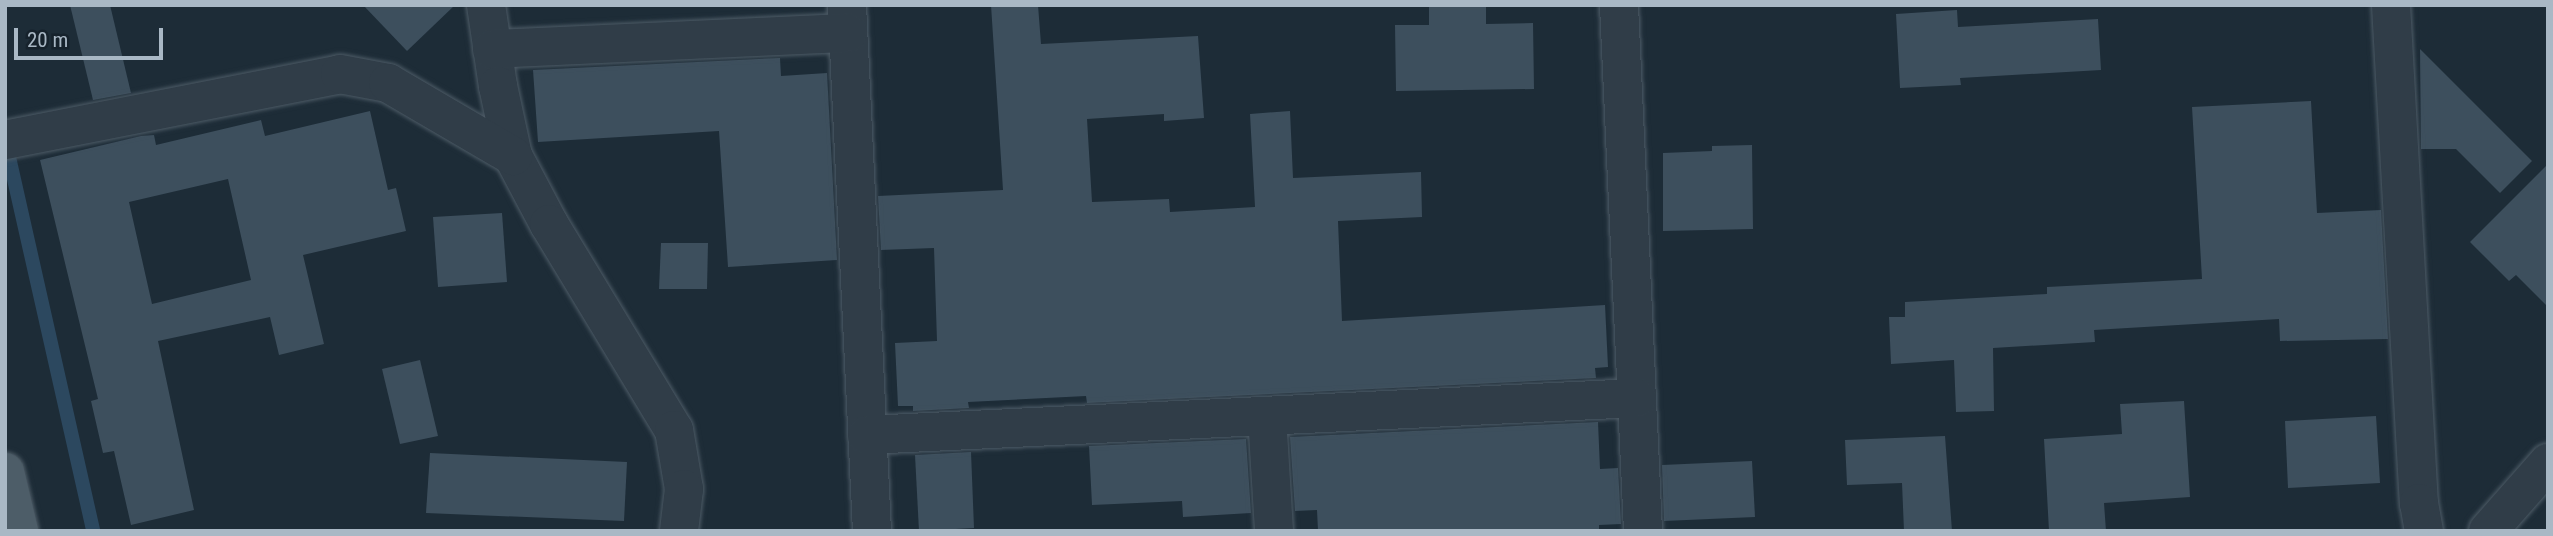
<!DOCTYPE html>
<style>
body{margin:0}
#map{position:relative;width:2553px;height:536px;overflow:hidden;background:#1d2c37;font-family:"Roboto Condensed",sans-serif}
div>[style]{position:absolute}
[style*='--x']{left:calc(var(--x)*1px);top:calc(var(--y)*1px);width:calc(var(--w)*1px);rotate:calc(var(--a)*1deg)}
.stream>*{height:14px;margin:-7px;padding:0 7px;transform-origin:7px;border-radius:7px;background:#2c485f}
.building>*{inset:0;background:#3d4f5d}
.roads{filter:drop-shadow(0 0 2px #4d5b66) drop-shadow(0 0 2px #4d5b66)}
.minor>*{height:38px;margin:-19px;padding:0 19px;transform-origin:19px;border-radius:19px;background:#303d48}
.major>*{height:38px;margin:-19px;padding:0 19px;transform-origin:19px;border-radius:19px;background:#4d5d68}
span{translate:-50% -50%;white-space:nowrap;text-align:center;line-height:1.15;-webkit-text-stroke:5px #16222c;paint-order:stroke}
.frame{position:absolute;inset:0;border:7px solid #a9b8c5;pointer-events:none}
.scale{position:absolute;left:14px;top:28px;width:149px;height:32px;box-sizing:border-box;border:4px solid #a9b8c5;border-top:0;padding-left:9px;font-size:21px;line-height:24px;white-space:nowrap;color:#a9b8c5;-webkit-text-stroke:5px #16222c;paint-order:stroke}
</style>
<div id="map">
<div class="stream">
<i style="--x:9;--y:157;--w:383;--a:77.3"></i>
</div>
<div class="building">
<i style="clip-path:polygon(70px 5px,110px 5px,131px 93px,93px 100px)"></i>
<i style="clip-path:polygon(363px 5px,455px 5px,407px 51px)"></i>
<i style="clip-path:polygon(991px 5px,1038px 5px,1041px 44px,1198px 36px,1204px 118px,1164px 121px,1164px 114px,1087px 119px,1092px 202px,1169px 199px,1170px 212px,1255px 207px,1250px 114px,1290px 111px,1293px 178px,1421px 172px,1422px 217px,1338px 221px,1342px 321px,1605px 305px,1608px 367px,1595px 368px,1596px 378px,1087px 403px,1086px 396px,968px 402px,969px 408px,913px 411px,913px 406px,898px 406px,895px 343px,937px 341px,934px 248px,881px 250px,878px 196px,1003px 190px)"></i>
<i style="clip-path:polygon(1429px 5px,1486px 5px,1486px 24px,1533px 23px,1534px 89px,1396px 91px,1395px 25px,1429px 25px)"></i>
<i style="clip-path:polygon(1957px 10px,1958px 27px,2098px 19px,2101px 70px,1960px 78px,1961px 85px,1900px 88px,1896px 14px)"></i>
<i style="clip-path:polygon(2420px 49px,2532px 161px,2500px 193px,2456px 149px,2421px 149px)"></i>
<i style="clip-path:polygon(780px 58px,781px 76px,827px 73px,837px 260px,728px 267px,719px 131px,538px 142px,533px 70px)"></i>
<i style="clip-path:polygon(2311px 101px,2317px 213px,2381px 210px,2388px 339px,2280px 341px,2279px 319px,2094px 330px,2095px 342px,1993px 348px,1994px 411px,1956px 412px,1954px 360px,1891px 364px,1889px 317px,1905px 317px,1905px 302px,2047px 294px,2047px 287px,2202px 279px,2192px 107px)"></i>
<i style="clip-path:polygon(evenodd,370px 111px,388px 190px,396px 188px,406px 231px,303px 255px,324px 344px,279px 355px,270px 317px,158px 341px,194px 510px,131px 525px,114px 451px,103px 453px,91px 401px,98px 399px,40px 160px,141px 136px,154px 135px,156px 145px,261px 120px,265px 136px,370px 111px,228px 179px,251px 280px,152px 304px,129px 202px,228px 179px)"></i>
<i style="clip-path:polygon(1752px 145px,1753px 229px,1663px 231px,1663px 153px,1712px 151px,1712px 146px)"></i>
<i style="clip-path:polygon(2548px 164px,2548px 307px,2516px 275px,2509px 281px,2470px 242px)"></i>
<i style="clip-path:polygon(502px 213px,507px 282px,438px 287px,433px 217px)"></i>
<i style="clip-path:polygon(661px 243px,708px 243px,707px 289px,659px 289px)"></i>
<i style="clip-path:polygon(420px 360px,438px 436px,400px 444px,382px 369px)"></i>
<i style="clip-path:polygon(2184px 401px,2190px 497px,2104px 503px,2106px 531px,2049px 531px,2044px 439px,2122px 434px,2120px 404px)"></i>
<i style="clip-path:polygon(2376px 416px,2380px 483px,2288px 488px,2285px 421px)"></i>
<i style="clip-path:polygon(1598px 422px,1600px 469px,1618px 468px,1621px 524px,1599px 525px,1599px 531px,1318px 531px,1317px 510px,1295px 511px,1290px 437px)"></i>
<i style="clip-path:polygon(1945px 436px,1952px 531px,1904px 531px,1902px 483px,1847px 485px,1845px 440px)"></i>
<i style="clip-path:polygon(1246px 439px,1251px 513px,1183px 517px,1182px 501px,1092px 505px,1089px 446px)"></i>
<i style="clip-path:polygon(971px 452px,974px 528px,919px 531px,915px 455px)"></i>
<i style="clip-path:polygon(430px 453px,627px 462px,624px 521px,426px 513px)"></i>
<i style="clip-path:polygon(1752px 461px,1755px 517px,1664px 521px,1662px 465px)"></i>
</div>
<div class="roads">
<div class="minor">
<i style="--x:486;--y:5;--w:82;--a:81.6"></i>
<i style="--x:498;--y:86;--w:72;--a:77.9"></i>
<i style="--x:513;--y:156;--w:77;--a:62.1"></i>
<i style="--x:549;--y:224;--w:241;--a:58.8"></i>
<i style="--x:674;--y:430;--w:60;--a:80.4"></i>
<i style="--x:684;--y:489;--w:42;--a:96.8"></i>
<i style="--x:847;--y:5;--w:527;--a:87.28"></i>
<i style="--x:1619;--y:5;--w:527;--a:87.39"></i>
<i style="--x:2391;--y:5;--w:499;--a:86.8"></i>
<i style="--x:2419;--y:503;--w:28;--a:80"></i>
<i style="--x:492;--y:49;--w:356;--a:-2.6"></i>
<i style="--x:5;--y:140;--w:341;--a:-11.1"></i>
<i style="--x:340;--y:74;--w:49;--a:10.6"></i>
<i style="--x:388;--y:83;--w:145;--a:30.3"></i>
<i style="--x:1267;--y:416;--w:115;--a:86.5"></i>
<i style="--x:867;--y:435;--w:771;--a:-2.75"></i>
<i style="--x:2488;--y:531;--w:91;--a:-48.6"></i>
</div>
<div class="major">
<i style="--x:5;--y:472;--w:61;--a:76.7"></i>
</div>
</div>
<div class="frame"></div>
<div class="scale">20 m</div>
</div>
